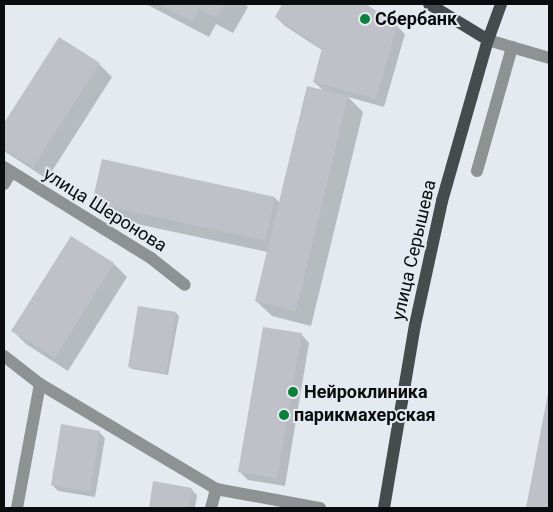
<!DOCTYPE html>
<meta charset="utf-8">
<style>
body{margin:0}
#map{position:relative;width:553px;height:512px;overflow:hidden;background:#e4eaf0;font-family:Roboto,sans-serif}
div>[style]{position:absolute}
[style*='--x']{left:calc(var(--x)*1px);top:calc(var(--y)*1px);width:calc(var(--w)*1px);rotate:calc(var(--a)*1deg)}
.shadow>*{inset:0;background:#0003}
.building>*{inset:0;background:#c0c0c8}
.minor>*{height:12px;margin:-6px;padding:0 6px;transform-origin:6px;border-radius:6px;background:#8e9293}
.major>*{height:12px;margin:-6px;padding:0 6px;transform-origin:6px;border-radius:6px;background:#464c4e}
.dots>*{width:14px;height:14px;translate:-50% -50%;box-sizing:border-box;border:2px solid #e4eaf0;border-radius:50%}
span{translate:-50% -50%;white-space:nowrap;text-align:center;line-height:1.15;-webkit-text-stroke:4px #e4eaf0;paint-order:stroke}
.poi-label{font-size:18px;color:#0a0c0e;font-weight:700}
.left{translate:0 -50%;text-align:left}
.street-label{font-size:18px;color:#0a0c0e}
.frame{position:absolute;inset:0;border:5px solid #0a0c0e;pointer-events:none}
</style>
<div id="map">
<div class="shadow">
<i style="clip-path:polygon(146px 4px,245px 4px,248px 7px,233px 33px,216px 24px,209px 37px)"></i>
<i style="clip-path:polygon(284px 4px,363px 4px,396px 25px,405px 34px,384px 107px,348px 97px,363px 112px,311px 326px,272px 316px,256px 301px,268px 252px,109px 218px,93px 202px,275px 198px,280px 203px,324px 91px,314px 82px,322px 50px,285px 26px,276px 17px)"></i>
<i style="clip-path:polygon(59px 39px,99px 64px,112px 77px,47px 179px,4px 151px,4px 125px)"></i>
<i style="clip-path:polygon(114px 264px,127px 277px,68px 371px,26px 344px,13px 331px)"></i>
<i style="clip-path:polygon(139px 307px,176px 313px,179px 316px,168px 375px,132px 369px,129px 366px)"></i>
<i style="clip-path:polygon(301px 334px,309px 343px,285px 486px,248px 480px,239px 471px)"></i>
<i style="clip-path:polygon(549px 395px,549px 508px,528px 508px)"></i>
<i style="clip-path:polygon(99px 432px,105px 438px,95px 497px,58px 491px,52px 485px)"></i>
<i style="clip-path:polygon(154px 483px,191px 489px,197px 495px,195px 508px,150px 508px)"></i>
</div>
<div class="building">
<i style="clip-path:polygon(158px 4px,225px 4px,217px 18px,199px 9px,193px 22px)"></i>
<i style="clip-path:polygon(282px 4px,366px 4px,397px 25px,376px 99px,313px 82px,322px 48px,275px 17px)"></i>
<i style="clip-path:polygon(59px 37px,100px 63px,33px 167px,4px 149px,4px 123px)"></i>
<i style="clip-path:polygon(307px 86px,348px 96px,296px 311px,255px 301px)"></i>
<i style="clip-path:polygon(102px 159px,275px 197px,266px 241px,92px 203px)"></i>
<i style="clip-path:polygon(71px 236px,114px 263px,55px 358px,11px 331px)"></i>
<i style="clip-path:polygon(138px 306px,176px 312px,166px 373px,128px 367px)"></i>
<i style="clip-path:polygon(263px 327px,302px 333px,277px 478px,238px 472px)"></i>
<i style="clip-path:polygon(548px 393px,549px 508px,526px 508px)"></i>
<i style="clip-path:polygon(61px 424px,100px 431px,90px 492px,51px 485px)"></i>
<i style="clip-path:polygon(153px 481px,192px 488px,189px 508px,149px 508px)"></i>
</div>
<div class="minor">
<i style="--x:488;--y:40;--w:64;--a:16.4"></i>
<i style="--x:4;--y:167;--w:173;--a:31.8"></i>
<i style="--x:151;--y:258;--w:43;--a:38.5"></i>
<i style="--x:477;--y:171;--w:129;--a:-74.2"></i>
<i style="--x:4;--y:184;--w:14;--a:-60"></i>
<i style="--x:4;--y:356;--w:46;--a:37.9"></i>
<i style="--x:17;--y:508;--w:126;--a:-79.5"></i>
<i style="--x:40;--y:384;--w:205;--a:30.8"></i>
<i style="--x:211;--y:508;--w:20;--a:-75"></i>
<i style="--x:216;--y:489;--w:106;--a:10.4"></i>
</div>
<div class="major">
<i style="--x:429;--y:4;--w:69;--a:31.4"></i>
<i style="--x:384;--y:508;--w:186;--a:-80.4"></i>
<i style="--x:415;--y:325;--w:127;--a:-77.7"></i>
<i style="--x:442;--y:201;--w:167;--a:-74.1"></i>
<i style="--x:488;--y:40;--w:38;--a:-70"></i>
</div>
<div class="dots">
<i style="left:365px;top:19px;background:#08813a"></i>
<i style="left:293px;top:392px;background:#08813a"></i>
<i style="left:284px;top:415px;background:#08813a"></i>
</div>
<div class="poi-label">
<span class="left" style="left:375px;top:19px">Сбербанк</span>
<span class="left" style="left:304px;top:392px">Нейроклиника</span>
<span class="left" style="left:294px;top:415px">парикмахерская</span>
</div>
<div class="street-label">
<span style="left:105px;top:210px;rotate:32deg">улица Шеронова</span>
<span style="left:414px;top:250px;rotate:-77deg">улица Серышева</span>
</div>
<div class="frame"></div>
</div>
